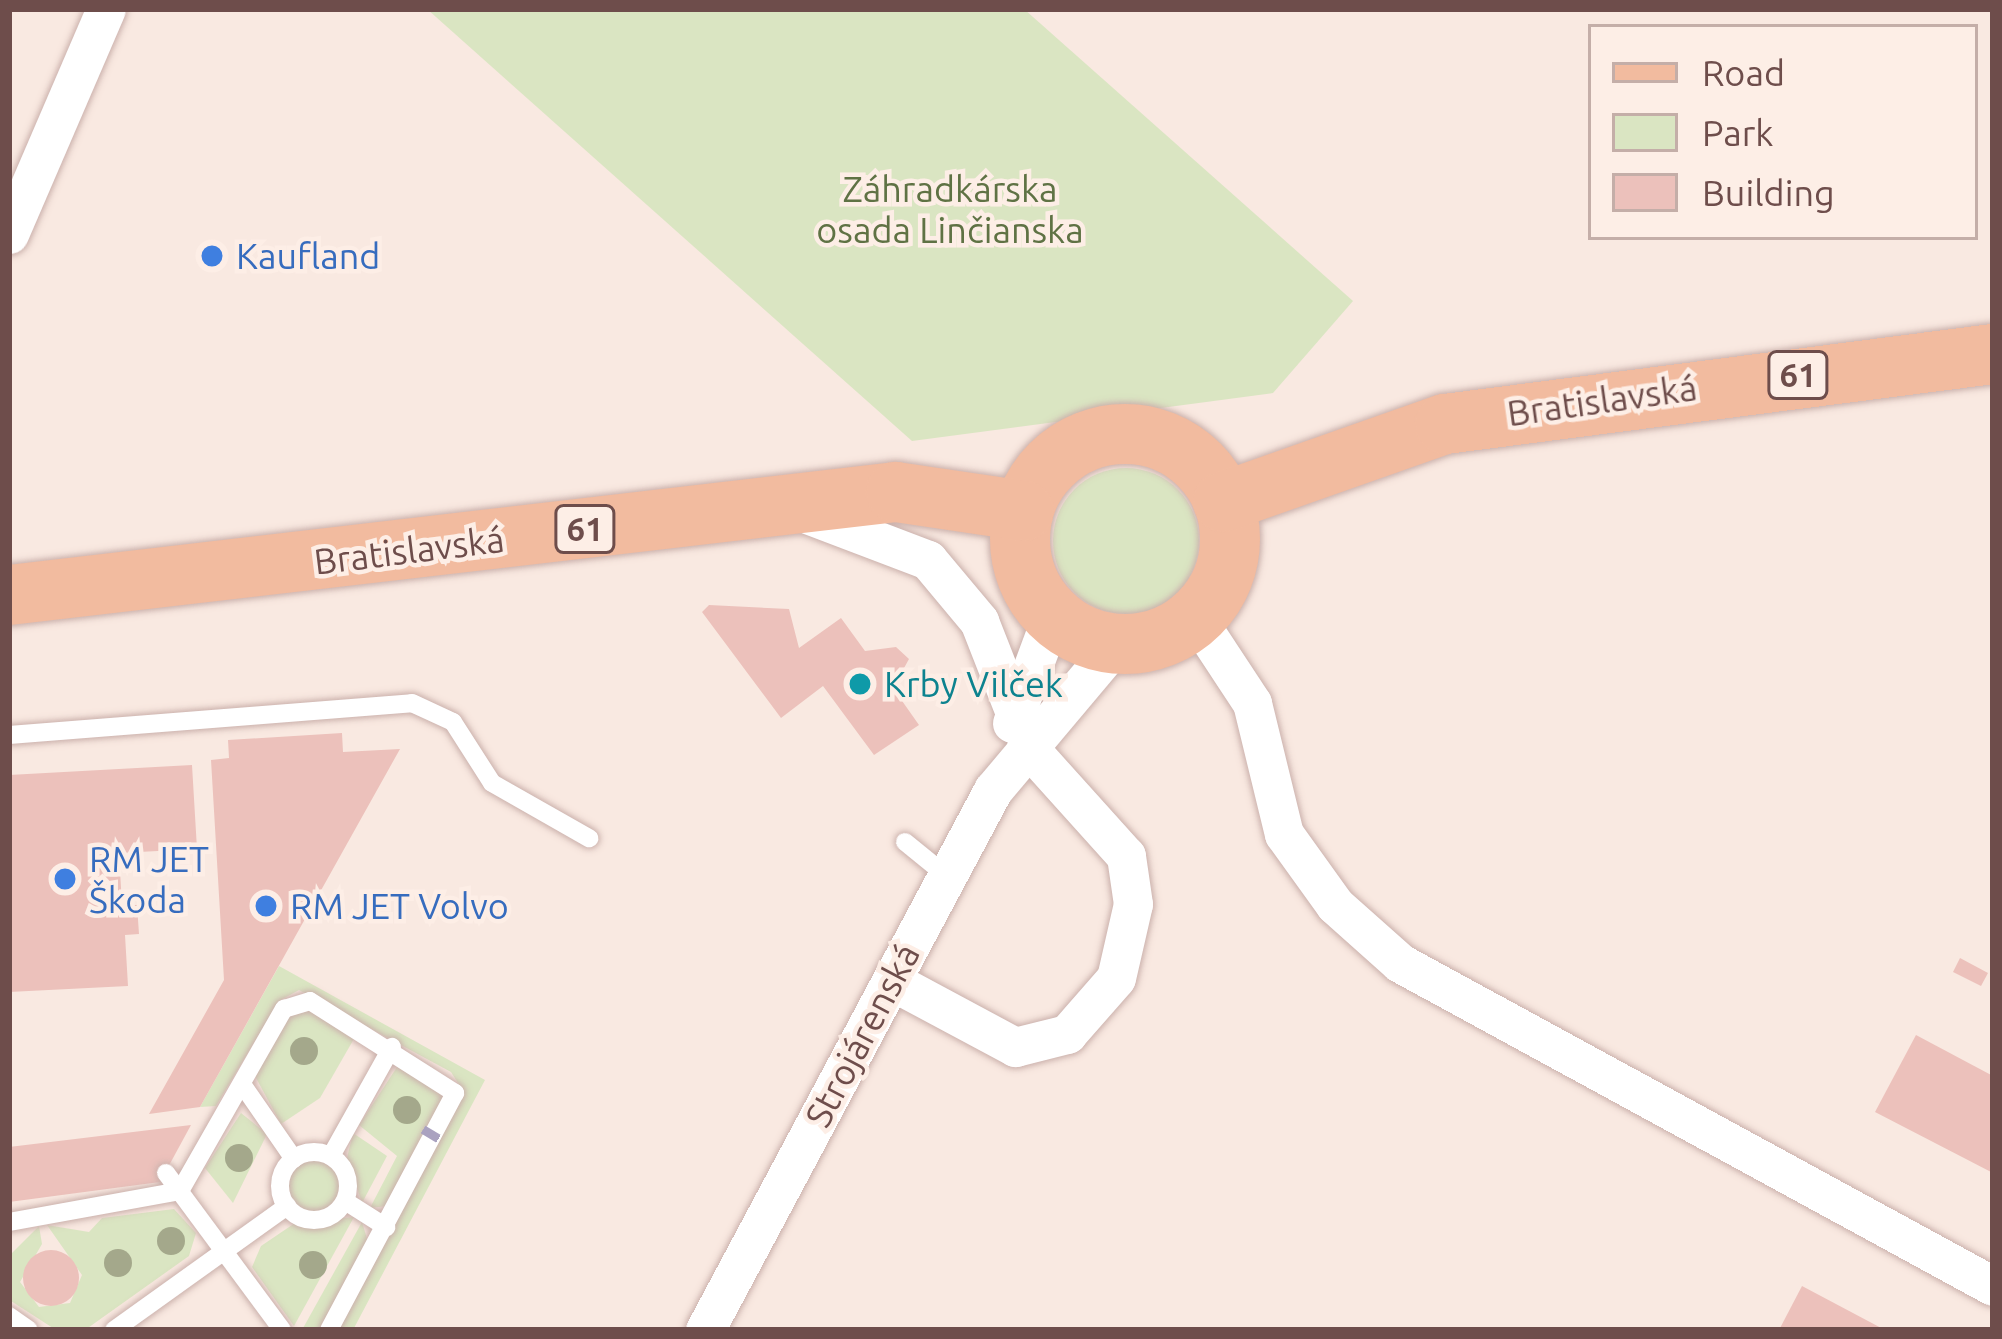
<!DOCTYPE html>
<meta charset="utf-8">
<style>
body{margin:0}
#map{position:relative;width:2002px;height:1339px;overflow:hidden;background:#f9e9e1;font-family:Ubuntu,sans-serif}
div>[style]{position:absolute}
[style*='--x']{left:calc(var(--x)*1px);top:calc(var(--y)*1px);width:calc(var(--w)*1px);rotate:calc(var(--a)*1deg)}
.green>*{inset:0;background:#dae5c2}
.round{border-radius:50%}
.building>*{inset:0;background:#ecc1bb}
.roads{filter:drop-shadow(0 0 3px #cbb1ac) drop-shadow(0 0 3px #cbb1ac)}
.lane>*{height:18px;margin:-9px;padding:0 9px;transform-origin:9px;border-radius:9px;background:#fff}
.lane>.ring{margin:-9px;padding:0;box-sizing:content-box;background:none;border:18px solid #fff;border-radius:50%}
.street>*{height:39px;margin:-19.5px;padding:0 19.5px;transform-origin:19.5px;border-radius:19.5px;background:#fff}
.primary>*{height:60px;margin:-30px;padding:0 30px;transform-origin:30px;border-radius:30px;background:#f2bb9f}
.primary>.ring{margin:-30px;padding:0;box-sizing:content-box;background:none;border:60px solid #f2bb9f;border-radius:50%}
.rail>*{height:9px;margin-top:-4.5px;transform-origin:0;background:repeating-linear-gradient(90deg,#aaa2c0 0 18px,transparent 0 30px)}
.trees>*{width:28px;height:28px;margin:-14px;border-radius:50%;background:#a4a88b}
.dots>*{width:33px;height:33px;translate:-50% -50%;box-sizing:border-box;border:6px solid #fdeee6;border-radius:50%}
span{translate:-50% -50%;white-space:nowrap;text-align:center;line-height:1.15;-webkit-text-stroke:9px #fdeee6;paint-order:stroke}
.shield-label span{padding:3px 9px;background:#fdeee6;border:3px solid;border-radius:9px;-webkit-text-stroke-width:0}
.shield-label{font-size:33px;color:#6e4d4b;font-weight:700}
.park-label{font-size:36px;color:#5f7244}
.shop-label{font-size:36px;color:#366cbe}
.left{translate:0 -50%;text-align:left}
.street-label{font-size:36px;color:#6e4d4b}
.culture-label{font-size:36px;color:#0d838f}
.frame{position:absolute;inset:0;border:12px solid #6e4d4b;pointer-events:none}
.legend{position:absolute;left:1588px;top:24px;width:390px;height:216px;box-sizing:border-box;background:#fdeee6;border:3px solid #c4aea8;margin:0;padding:15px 21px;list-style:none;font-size:36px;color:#6e4d4b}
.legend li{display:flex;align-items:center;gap:24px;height:60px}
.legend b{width:60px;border:3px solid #c4aea8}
</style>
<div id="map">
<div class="green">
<i style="clip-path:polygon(427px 9px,1024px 9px,1353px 301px,1273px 393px,912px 441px)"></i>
<i class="round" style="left:1053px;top:468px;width:146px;height:146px"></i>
<i style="clip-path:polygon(279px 966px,485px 1080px,353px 1330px,339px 1330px,463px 1091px,451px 1072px,299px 990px,279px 1001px,216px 1106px,200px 1107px)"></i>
<i style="clip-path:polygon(309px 1010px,355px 1037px,320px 1098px,281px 1124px,255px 1076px,289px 1016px)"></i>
<i style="clip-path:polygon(399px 1064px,446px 1096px,387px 1206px,370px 1208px,397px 1156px,359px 1125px)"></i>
<i style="clip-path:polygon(241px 1113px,267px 1134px,233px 1203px,205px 1168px)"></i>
<i style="clip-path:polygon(353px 1133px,387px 1156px,362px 1203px,347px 1158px)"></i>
<i class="round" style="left:289px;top:1160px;width:52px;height:52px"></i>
<i style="clip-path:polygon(174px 1209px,196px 1233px,189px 1256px,85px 1330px,56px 1330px,11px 1301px,9px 1256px,39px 1226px,42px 1244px,20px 1282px,39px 1307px,70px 1303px,82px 1275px,47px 1225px,89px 1232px,102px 1218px)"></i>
<i style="clip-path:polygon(354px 1217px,294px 1326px,252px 1267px,261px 1246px,295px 1223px)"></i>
<i style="clip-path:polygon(362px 1222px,368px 1242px,319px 1329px,302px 1330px)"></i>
</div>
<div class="building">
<i style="clip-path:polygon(709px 605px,789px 609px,799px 648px,841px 618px,865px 651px,896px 647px,909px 659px,893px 688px,919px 725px,874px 755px,823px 686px,781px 718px,702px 612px)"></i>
<i style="clip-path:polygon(342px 733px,343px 752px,400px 749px,200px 1107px,149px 1114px,224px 980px,211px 760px,229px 758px,228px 740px)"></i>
<i style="clip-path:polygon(192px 765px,197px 849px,119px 853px,122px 905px,137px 905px,139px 934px,125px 935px,128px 986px,9px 992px,9px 775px)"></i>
<i style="clip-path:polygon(1960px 958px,1988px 973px,1981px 986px,1953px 972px)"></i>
<i style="clip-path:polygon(1916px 1035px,1993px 1076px,1993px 1173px,1875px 1112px)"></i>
<i style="clip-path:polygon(191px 1125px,160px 1182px,9px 1202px,9px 1147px)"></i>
<i class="round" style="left:23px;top:1250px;width:56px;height:56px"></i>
<i style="clip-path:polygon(1802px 1286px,1885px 1330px,1779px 1330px)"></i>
</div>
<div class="roads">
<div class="lane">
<i style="--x:9;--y:735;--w:404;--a:-4.5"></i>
<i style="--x:412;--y:703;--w:45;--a:24.9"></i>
<i style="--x:453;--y:722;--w:72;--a:57.4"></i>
<i style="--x:492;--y:783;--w:112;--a:29.6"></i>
<i style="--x:905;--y:842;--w:54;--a:39"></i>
<i style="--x:242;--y:1084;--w:91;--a:55.3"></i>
<i class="ring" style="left:280px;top:1152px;width:50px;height:50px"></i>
<i style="--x:331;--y:1156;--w:125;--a:-60.8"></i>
<i style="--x:166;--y:1173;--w:195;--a:53.5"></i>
<i style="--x:345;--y:1201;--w:49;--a:32.4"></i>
<i style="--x:9;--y:1222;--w:174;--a:-10.3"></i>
<i style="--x:180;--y:1191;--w:210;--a:-60.3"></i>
<i style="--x:284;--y:1009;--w:27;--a:-17"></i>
<i style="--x:310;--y:1001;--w:172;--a:32.4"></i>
<i style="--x:455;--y:1093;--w:268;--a:118"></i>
<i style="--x:9;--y:1316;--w:24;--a:35"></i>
<i style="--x:114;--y:1330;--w:213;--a:-35.6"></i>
</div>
<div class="street">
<i style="--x:9;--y:234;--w:245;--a:-66.7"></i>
<i style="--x:786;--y:506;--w:152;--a:20.8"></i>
<i style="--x:928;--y:560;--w:80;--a:50.1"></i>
<i style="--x:979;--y:621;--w:99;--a:68.6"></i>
<i style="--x:1196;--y:618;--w:102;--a:56.6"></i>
<i style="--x:1252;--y:703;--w:135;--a:76.3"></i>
<i style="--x:1284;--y:834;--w:87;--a:54.3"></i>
<i style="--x:1335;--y:905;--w:87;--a:41.7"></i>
<i style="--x:1400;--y:963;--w:675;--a:28.58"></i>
<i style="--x:1012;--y:723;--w:115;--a:-69.7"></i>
<i style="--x:892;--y:981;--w:140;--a:28.2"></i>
<i style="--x:1015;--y:1047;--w:54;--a:-14"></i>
<i style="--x:1067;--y:1034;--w:74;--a:-48.8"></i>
<i style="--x:1116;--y:978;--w:76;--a:-77.1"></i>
<i style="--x:1133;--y:904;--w:49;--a:-98.3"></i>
<i style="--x:1126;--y:856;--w:149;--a:-132"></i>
<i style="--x:705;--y:1330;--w:612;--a:-61.93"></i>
<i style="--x:993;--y:790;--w:189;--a:-49.9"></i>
</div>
<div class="primary">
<i class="ring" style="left:1020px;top:434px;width:150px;height:150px"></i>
<i style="--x:1223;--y:502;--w:235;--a:-19.4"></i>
<i style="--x:1445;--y:424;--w:552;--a:-7.28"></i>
<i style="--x:9;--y:595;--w:893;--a:-6.62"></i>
<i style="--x:896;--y:492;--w:129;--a:8.4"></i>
</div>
</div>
<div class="rail">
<i style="--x:423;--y:1129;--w:29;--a:31"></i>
</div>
<div class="trees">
<i style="left:304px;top:1051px"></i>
<i style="left:407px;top:1110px"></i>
<i style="left:239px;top:1158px"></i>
<i style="left:171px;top:1241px"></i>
<i style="left:118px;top:1263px"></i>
<i style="left:313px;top:1265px"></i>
</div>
<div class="dots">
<i style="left:212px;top:256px;background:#3f7fe0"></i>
<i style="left:860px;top:684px;background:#0f9aa8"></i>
<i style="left:65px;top:879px;background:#3f7fe0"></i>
<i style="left:266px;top:906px;background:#3f7fe0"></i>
</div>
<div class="shield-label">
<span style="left:1798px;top:375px">61</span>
<span style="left:585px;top:529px">61</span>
</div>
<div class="park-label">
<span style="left:950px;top:209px">Záhradkárska<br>osada Linčianska</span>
</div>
<div class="shop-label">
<span class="left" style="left:236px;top:256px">Kaufland</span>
<span class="left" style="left:89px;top:879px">RM JET<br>Škoda</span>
<span class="left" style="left:290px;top:906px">RM JET Volvo</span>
</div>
<div class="street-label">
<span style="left:1602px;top:400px;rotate:-8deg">Bratislavská</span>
<span style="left:409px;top:550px;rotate:-7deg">Bratislavská</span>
<span style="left:862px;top:1035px;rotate:-62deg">Strojárenská</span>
</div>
<div class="culture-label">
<span class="left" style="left:884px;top:684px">Krby Vilček</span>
</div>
<div class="frame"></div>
<ul class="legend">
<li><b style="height:15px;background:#f2bb9f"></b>Road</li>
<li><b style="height:33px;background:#dae5c2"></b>Park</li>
<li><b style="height:33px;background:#ecc1bb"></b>Building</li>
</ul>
</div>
